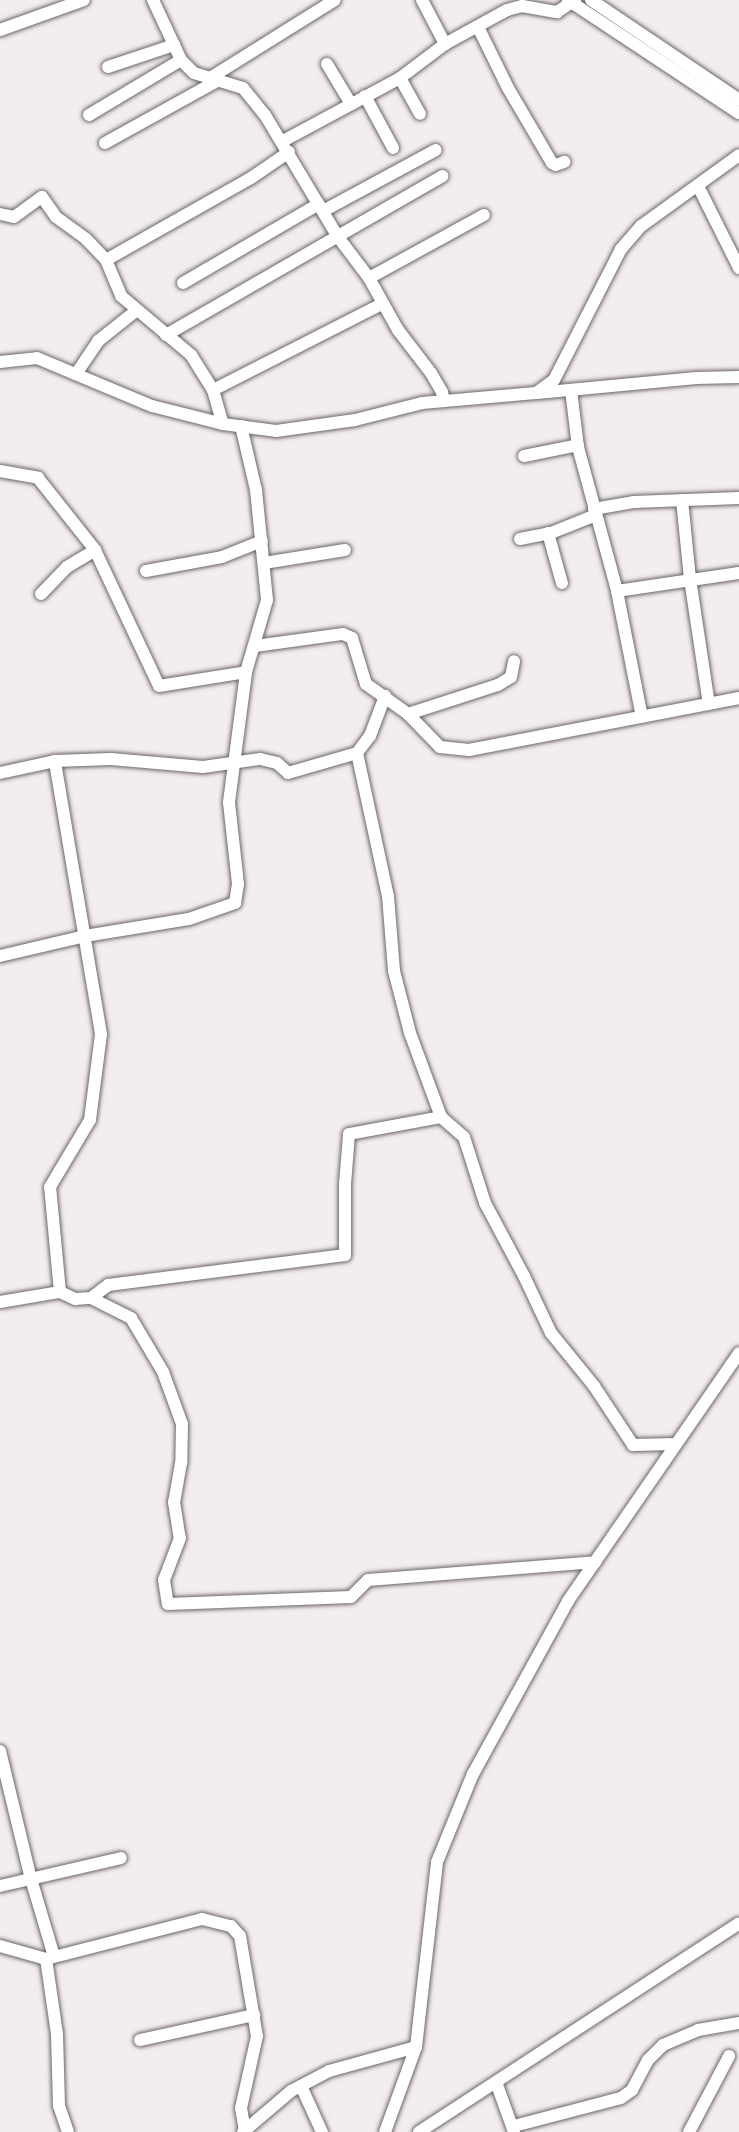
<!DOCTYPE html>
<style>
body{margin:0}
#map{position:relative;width:739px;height:2132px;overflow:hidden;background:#f4edf0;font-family:"Titillium Web",sans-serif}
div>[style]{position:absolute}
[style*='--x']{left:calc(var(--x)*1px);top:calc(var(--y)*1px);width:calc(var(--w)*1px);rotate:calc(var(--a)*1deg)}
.roads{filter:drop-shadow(0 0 2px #6b6568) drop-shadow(0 0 2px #6b6568)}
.minor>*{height:12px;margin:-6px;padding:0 6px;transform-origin:6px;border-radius:6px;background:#fff}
span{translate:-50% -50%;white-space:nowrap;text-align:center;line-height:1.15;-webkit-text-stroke:6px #fefcfd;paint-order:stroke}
</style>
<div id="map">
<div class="roads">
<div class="minor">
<i style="--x:153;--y:0;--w:66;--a:65"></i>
<i style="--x:181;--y:60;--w:18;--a:45"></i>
<i style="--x:194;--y:73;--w:51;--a:17"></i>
<i style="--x:243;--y:88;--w:35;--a:51"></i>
<i style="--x:265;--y:115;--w:142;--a:59.1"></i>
<i style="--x:338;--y:237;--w:51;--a:52.9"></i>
<i style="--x:369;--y:278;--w:60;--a:60.9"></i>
<i style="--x:398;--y:330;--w:54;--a:52.5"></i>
<i style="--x:431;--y:373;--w:22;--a:60"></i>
<i style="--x:442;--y:392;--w:9;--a:77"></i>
<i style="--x:422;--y:0;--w:50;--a:62.4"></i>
<i style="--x:568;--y:0;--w:205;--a:33.5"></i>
<i style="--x:591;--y:0;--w:179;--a:34"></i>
<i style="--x:478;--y:27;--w:68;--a:63.8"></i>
<i style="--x:508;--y:88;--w:87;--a:59.6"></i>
<i style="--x:552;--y:163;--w:4;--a:27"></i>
<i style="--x:556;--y:165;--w:9;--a:-21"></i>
<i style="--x:0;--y:30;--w:89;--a:-19.7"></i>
<i style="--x:327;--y:64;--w:47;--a:59"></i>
<i style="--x:108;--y:67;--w:70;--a:-18.4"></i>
<i style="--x:210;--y:78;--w:147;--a:-32"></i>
<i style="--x:400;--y:78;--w:41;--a:60.9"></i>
<i style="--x:365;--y:96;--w:59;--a:61.7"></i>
<i style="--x:89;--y:115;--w:107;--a:-30.9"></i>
<i style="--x:283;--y:141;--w:133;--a:-28.3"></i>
<i style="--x:400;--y:78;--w:56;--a:-37.1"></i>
<i style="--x:445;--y:44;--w:71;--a:-28.7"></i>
<i style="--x:507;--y:10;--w:16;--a:-15"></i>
<i style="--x:522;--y:6;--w:36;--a:10"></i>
<i style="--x:557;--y:12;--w:22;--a:-34"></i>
<i style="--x:105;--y:143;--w:128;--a:-29"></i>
<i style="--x:698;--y:186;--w:92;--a:63.4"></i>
<i style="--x:323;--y:211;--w:128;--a:-28.4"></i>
<i style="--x:0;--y:214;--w:14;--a:12"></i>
<i style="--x:14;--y:217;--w:34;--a:-36"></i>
<i style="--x:42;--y:197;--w:24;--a:55"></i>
<i style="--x:56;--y:217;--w:37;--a:36"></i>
<i style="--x:86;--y:239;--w:29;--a:46"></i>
<i style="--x:106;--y:260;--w:39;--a:67"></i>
<i style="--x:121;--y:296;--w:92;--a:40.1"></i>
<i style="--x:191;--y:355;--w:41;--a:57.8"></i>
<i style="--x:213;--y:390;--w:35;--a:74"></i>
<i style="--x:106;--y:260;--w:167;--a:-29.5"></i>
<i style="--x:251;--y:178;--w:46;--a:-34.4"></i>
<i style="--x:369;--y:278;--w:131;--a:-28.7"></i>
<i style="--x:183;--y:283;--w:157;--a:-30.2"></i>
<i style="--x:166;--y:335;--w:319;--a:-29.9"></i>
<i style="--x:0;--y:362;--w:37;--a:-6"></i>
<i style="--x:37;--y:358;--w:125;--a:22.7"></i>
<i style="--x:152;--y:406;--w:73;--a:14.2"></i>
<i style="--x:223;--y:424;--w:53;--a:7.5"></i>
<i style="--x:276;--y:431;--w:80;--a:-7.9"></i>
<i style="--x:355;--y:420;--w:69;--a:-14.2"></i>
<i style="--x:422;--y:403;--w:114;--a:-5"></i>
<i style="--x:536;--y:393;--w:22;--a:-36"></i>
<i style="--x:554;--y:380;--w:147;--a:-62.9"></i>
<i style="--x:621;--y:249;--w:30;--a:-49"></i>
<i style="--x:641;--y:226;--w:121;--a:-35.9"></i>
<i style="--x:76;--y:374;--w:40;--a:-56"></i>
<i style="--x:98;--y:341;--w:50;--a:-38.5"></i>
<i style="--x:213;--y:390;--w:190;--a:-27"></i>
<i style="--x:571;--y:390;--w:57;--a:83"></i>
<i style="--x:578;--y:447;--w:149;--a:74.8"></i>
<i style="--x:617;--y:591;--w:128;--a:78.8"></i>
<i style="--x:537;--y:393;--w:160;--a:-5.4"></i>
<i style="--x:696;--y:378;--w:43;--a:-1.3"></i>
<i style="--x:524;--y:456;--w:55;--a:-11.5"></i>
<i style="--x:0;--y:471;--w:39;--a:10"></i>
<i style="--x:38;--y:478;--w:92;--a:51.6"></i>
<i style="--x:95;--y:550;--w:150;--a:64.8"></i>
<i style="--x:159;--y:686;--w:88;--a:-9.1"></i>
<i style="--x:682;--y:500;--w:79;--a:84.2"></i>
<i style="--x:690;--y:579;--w:126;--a:81.4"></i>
<i style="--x:594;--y:509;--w:41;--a:-9.9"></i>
<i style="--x:634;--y:502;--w:105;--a:-2.2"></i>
<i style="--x:548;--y:533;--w:52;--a:74.4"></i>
<i style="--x:520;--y:539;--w:32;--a:-11"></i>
<i style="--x:551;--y:533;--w:48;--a:-21.8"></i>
<i style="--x:264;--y:563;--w:82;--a:-9.1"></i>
<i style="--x:146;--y:571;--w:77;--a:-10.4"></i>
<i style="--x:222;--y:557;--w:43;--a:-21.8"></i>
<i style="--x:617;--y:591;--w:123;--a:-8.4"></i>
<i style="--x:41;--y:594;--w:37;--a:-46"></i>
<i style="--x:67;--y:567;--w:33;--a:-31"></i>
<i style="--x:255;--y:646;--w:89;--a:-7.8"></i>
<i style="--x:343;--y:634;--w:10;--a:24"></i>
<i style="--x:352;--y:638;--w:48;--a:73.1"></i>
<i style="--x:366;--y:684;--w:52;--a:35.5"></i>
<i style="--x:408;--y:714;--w:46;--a:45.9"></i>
<i style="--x:440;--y:747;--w:29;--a:6"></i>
<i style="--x:469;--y:750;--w:275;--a:-10.9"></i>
<i style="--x:408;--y:714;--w:95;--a:-17.9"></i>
<i style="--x:498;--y:685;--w:15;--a:-32"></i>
<i style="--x:511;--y:677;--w:16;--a:-79"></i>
<i style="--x:357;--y:753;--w:146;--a:77.8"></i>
<i style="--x:388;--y:896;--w:75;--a:85.4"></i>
<i style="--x:394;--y:971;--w:64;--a:75.5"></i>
<i style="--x:410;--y:1033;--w:90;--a:69.7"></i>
<i style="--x:441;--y:1117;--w:30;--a:41"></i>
<i style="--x:464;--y:1137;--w:69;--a:72.3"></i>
<i style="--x:485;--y:1203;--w:83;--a:61.9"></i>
<i style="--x:524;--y:1276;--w:63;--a:64.7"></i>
<i style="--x:551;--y:1333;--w:68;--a:50.9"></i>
<i style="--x:594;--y:1386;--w:71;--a:56.5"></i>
<i style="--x:633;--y:1445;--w:43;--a:-1.3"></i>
<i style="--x:0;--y:773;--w:56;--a:-12.3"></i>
<i style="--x:55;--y:761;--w:56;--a:-2"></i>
<i style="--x:111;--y:759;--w:92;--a:5"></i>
<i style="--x:203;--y:767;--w:58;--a:-8"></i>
<i style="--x:260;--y:759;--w:17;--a:13"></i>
<i style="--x:277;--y:763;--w:15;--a:42"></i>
<i style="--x:288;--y:773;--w:72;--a:-16.2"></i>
<i style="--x:357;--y:753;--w:21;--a:-53"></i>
<i style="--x:370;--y:736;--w:43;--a:-69.4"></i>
<i style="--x:0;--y:956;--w:87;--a:-13.2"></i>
<i style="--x:85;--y:936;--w:105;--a:-9.3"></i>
<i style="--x:189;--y:919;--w:49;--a:-19.2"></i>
<i style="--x:235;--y:903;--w:19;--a:-81"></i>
<i style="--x:238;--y:884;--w:82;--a:-96.3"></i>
<i style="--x:229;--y:802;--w:131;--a:-82.5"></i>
<i style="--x:246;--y:672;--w:75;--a:-73.7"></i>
<i style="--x:267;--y:600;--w:111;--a:-95.7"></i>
<i style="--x:256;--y:490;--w:66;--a:-103.2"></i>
<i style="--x:60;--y:1292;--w:17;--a:25"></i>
<i style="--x:75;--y:1299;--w:16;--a:-4"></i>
<i style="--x:91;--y:1298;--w:21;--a:-37"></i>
<i style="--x:108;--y:1285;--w:239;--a:-7.2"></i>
<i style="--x:345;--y:1255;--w:71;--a:-90"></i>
<i style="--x:345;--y:1184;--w:50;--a:-85.4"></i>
<i style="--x:349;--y:1134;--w:94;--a:-10.5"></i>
<i style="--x:91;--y:1298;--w:45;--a:26.6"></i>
<i style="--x:131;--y:1318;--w:63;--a:59.3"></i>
<i style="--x:163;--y:1372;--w:55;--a:69.9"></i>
<i style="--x:182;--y:1424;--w:39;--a:91"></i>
<i style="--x:181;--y:1463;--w:40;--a:100"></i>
<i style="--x:174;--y:1502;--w:36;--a:81"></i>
<i style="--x:180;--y:1538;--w:45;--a:110.9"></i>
<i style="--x:164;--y:1580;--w:24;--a:81"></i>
<i style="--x:168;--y:1604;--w:183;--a:-2.2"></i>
<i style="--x:351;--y:1597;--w:24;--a:-45"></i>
<i style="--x:368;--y:1580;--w:228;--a:-4.5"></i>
<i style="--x:0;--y:1302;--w:61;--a:-9.5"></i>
<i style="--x:60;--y:1292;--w:105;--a:-95.4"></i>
<i style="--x:50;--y:1187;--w:78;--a:-59.2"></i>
<i style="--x:90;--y:1120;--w:87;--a:-82.7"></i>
<i style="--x:101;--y:1034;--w:277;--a:-99.6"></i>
<i style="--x:0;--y:1751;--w:132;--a:76.4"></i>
<i style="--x:31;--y:1879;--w:80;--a:73.4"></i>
<i style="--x:0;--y:1886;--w:124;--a:-13"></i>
<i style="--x:0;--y:1946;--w:48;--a:15.8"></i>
<i style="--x:140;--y:2040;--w:117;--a:-12.4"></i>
<i style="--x:496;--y:2082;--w:53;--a:70.2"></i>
<i style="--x:301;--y:2086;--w:51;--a:65.5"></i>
<i style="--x:514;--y:2126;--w:111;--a:-14.7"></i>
<i style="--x:621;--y:2098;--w:14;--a:-36"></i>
<i style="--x:632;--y:2090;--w:34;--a:-62"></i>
<i style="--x:648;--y:2060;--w:21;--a:-45"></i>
<i style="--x:663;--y:2045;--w:38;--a:-23"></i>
<i style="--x:698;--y:2030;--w:42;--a:-9.7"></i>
<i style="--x:68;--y:2132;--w:28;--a:-109"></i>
<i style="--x:59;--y:2106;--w:72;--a:-91.6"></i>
<i style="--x:57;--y:2034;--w:76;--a:-98.3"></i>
<i style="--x:46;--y:1959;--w:161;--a:-14.4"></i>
<i style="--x:202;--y:1919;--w:30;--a:14"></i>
<i style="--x:231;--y:1926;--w:13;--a:48"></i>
<i style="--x:240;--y:1936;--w:101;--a:80.4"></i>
<i style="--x:257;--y:2036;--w:74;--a:102.5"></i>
<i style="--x:241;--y:2108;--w:22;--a:80"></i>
<i style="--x:243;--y:2132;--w:63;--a:-40.5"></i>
<i style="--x:291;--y:2091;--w:43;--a:-27.8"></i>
<i style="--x:329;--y:2071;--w:90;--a:-15.4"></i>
<i style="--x:385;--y:2132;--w:90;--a:-70"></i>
<i style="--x:416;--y:2047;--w:186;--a:-83.5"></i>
<i style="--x:437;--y:1862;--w:95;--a:-67.8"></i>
<i style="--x:473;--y:1774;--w:197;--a:-61.2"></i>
<i style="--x:568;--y:1601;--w:301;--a:-55.4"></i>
<i style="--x:419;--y:2132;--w:382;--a:-33.1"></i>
<i style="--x:689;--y:2132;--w:86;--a:-62.2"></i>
</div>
</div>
</div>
